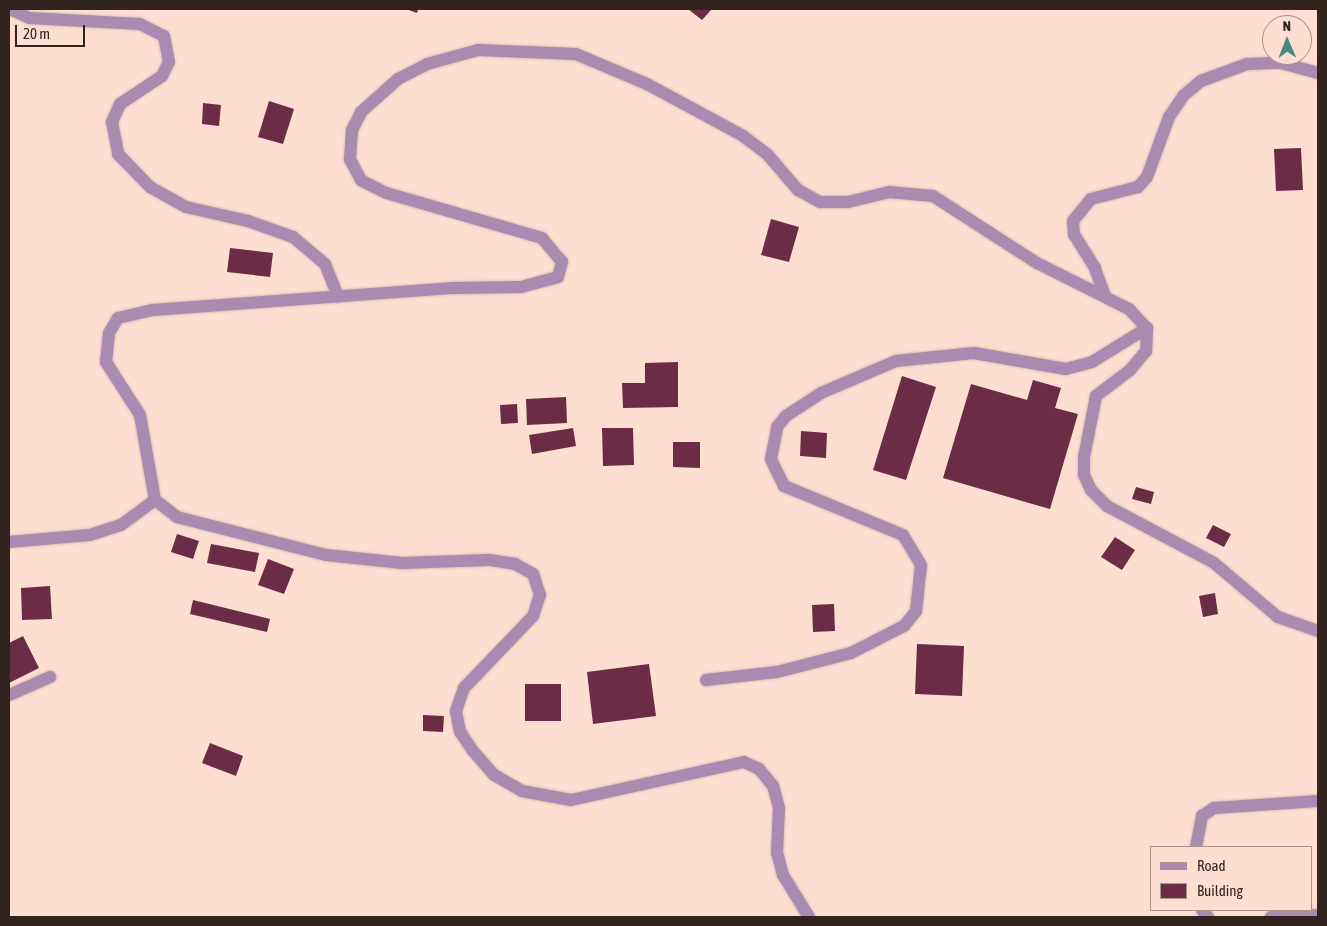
<!DOCTYPE html>
<style>
body{margin:0}
#map{position:relative;width:1327px;height:926px;overflow:hidden;background:#fdded1;font-family:"Asap Condensed",sans-serif}
div>[style]{position:absolute}
[style*='--x']{left:calc(var(--x)*1px);top:calc(var(--y)*1px);width:calc(var(--w)*1px);rotate:calc(var(--a)*1deg)}
.building>*{inset:0;background:#6b2d45}
.roads{filter:drop-shadow(0 0 1px #d8bcb1) drop-shadow(0 0 1px #d8bcb1)}
.minor>*{height:12px;margin:-6px;padding:0 6px;transform-origin:6px;border-radius:6px;background:#aa8ab1}
span{translate:-50% -50%;white-space:nowrap;text-align:center;line-height:1.15;-webkit-text-stroke:5px #fdded1;paint-order:stroke}
.frame{position:absolute;inset:0;border:10px solid #31231d;pointer-events:none}
.legend{position:absolute;left:1150px;top:846px;width:162px;height:65px;box-sizing:border-box;background:#fdded1;border:1px solid #ab9389;margin:0;padding:6px 9px;list-style:none;font-size:15px;color:#31231d}
.legend li{display:flex;align-items:center;gap:10px;height:25px}
.legend b{width:25px;border:1px solid #ab9389}
.north{position:absolute;left:1262px;top:15px;width:50px;height:50px;box-sizing:border-box;background:#fdded1;border:1px solid #ab9389;border-radius:50%;rotate:359deg;font-size:14px;font-weight:700;line-height:20px;text-align:center;color:#31231d}
.north::after{content:'';display:block;margin:auto;width:18px;height:22px;background:#458a7f;clip-path:polygon(50% 0,100% 100%,50% 72%,0 100%)}
.scale{position:absolute;left:15px;top:25px;width:70px;height:22px;box-sizing:border-box;border:2px solid #31231d;border-top:0;padding-left:6px;font-size:15px;line-height:18px;white-space:nowrap;color:#31231d;-webkit-text-stroke:4px #fdded1;paint-order:stroke}
</style>
<div id="map">
<div class="building">
<i style="clip-path:polygon(406px 9px,418px 9px,417px 13px)"></i>
<i style="clip-path:polygon(688px 9px,710px 9px,711px 10px,702px 20px)"></i>
<i style="clip-path:polygon(269px 101px,294px 109px,283px 144px,258px 137px)"></i>
<i style="clip-path:polygon(203px 103px,221px 105px,219px 126px,202px 124px)"></i>
<i style="clip-path:polygon(1301px 148px,1303px 190px,1276px 191px,1274px 149px)"></i>
<i style="clip-path:polygon(771px 219px,799px 227px,789px 262px,761px 255px)"></i>
<i style="clip-path:polygon(230px 248px,273px 253px,270px 277px,227px 272px)"></i>
<i style="clip-path:polygon(678px 362px,678px 407px,623px 408px,622px 383px,645px 383px,645px 363px)"></i>
<i style="clip-path:polygon(902px 376px,936px 387px,906px 480px,873px 470px)"></i>
<i style="clip-path:polygon(1033px 380px,1061px 388px,1055px 408px,1078px 414px,1050px 509px,943px 478px,971px 384px,1027px 400px)"></i>
<i style="clip-path:polygon(566px 397px,567px 423px,527px 425px,526px 399px)"></i>
<i style="clip-path:polygon(517px 404px,518px 423px,501px 424px,500px 405px)"></i>
<i style="clip-path:polygon(573px 428px,576px 446px,532px 454px,529px 435px)"></i>
<i style="clip-path:polygon(602px 428px,633px 428px,634px 465px,603px 466px)"></i>
<i style="clip-path:polygon(801px 431px,827px 433px,826px 458px,800px 456px)"></i>
<i style="clip-path:polygon(673px 442px,700px 442px,700px 468px,673px 467px)"></i>
<i style="clip-path:polygon(1136px 487px,1154px 492px,1151px 504px,1132px 499px)"></i>
<i style="clip-path:polygon(1213px 525px,1231px 534px,1224px 547px,1206px 538px)"></i>
<i style="clip-path:polygon(177px 534px,199px 541px,193px 559px,171px 552px)"></i>
<i style="clip-path:polygon(1115px 537px,1135px 550px,1122px 570px,1101px 557px)"></i>
<i style="clip-path:polygon(211px 544px,259px 553px,255px 572px,207px 563px)"></i>
<i style="clip-path:polygon(268px 559px,294px 569px,284px 594px,258px 585px)"></i>
<i style="clip-path:polygon(50px 586px,52px 619px,22px 620px,21px 588px)"></i>
<i style="clip-path:polygon(1215px 593px,1218px 614px,1203px 617px,1199px 596px)"></i>
<i style="clip-path:polygon(193px 600px,270px 619px,267px 632px,190px 614px)"></i>
<i style="clip-path:polygon(834px 604px,835px 631px,813px 632px,812px 605px)"></i>
<i style="clip-path:polygon(23px 636px,39px 668px,9px 683px,9px 643px)"></i>
<i style="clip-path:polygon(917px 644px,964px 646px,962px 696px,915px 694px)"></i>
<i style="clip-path:polygon(649px 664px,656px 716px,593px 724px,587px 672px)"></i>
<i style="clip-path:polygon(525px 684px,561px 684px,561px 721px,525px 721px)"></i>
<i style="clip-path:polygon(423px 715px,444px 716px,443px 732px,423px 731px)"></i>
<i style="clip-path:polygon(210px 743px,243px 756px,236px 776px,202px 763px)"></i>
</div>
<div class="roads">
<div class="minor">
<i style="--x:10;--y:9;--w:21;--a:25"></i>
<i style="--x:29;--y:18;--w:111;--a:3.1"></i>
<i style="--x:140;--y:24;--w:27;--a:27"></i>
<i style="--x:164;--y:36;--w:26;--a:79"></i>
<i style="--x:169;--y:62;--w:16;--a:117"></i>
<i style="--x:162;--y:76;--w:50;--a:146.3"></i>
<i style="--x:120;--y:104;--w:20;--a:114"></i>
<i style="--x:112;--y:122;--w:33;--a:79"></i>
<i style="--x:118;--y:154;--w:46;--a:45.9"></i>
<i style="--x:150;--y:187;--w:41;--a:29.1"></i>
<i style="--x:186;--y:207;--w:64;--a:12.7"></i>
<i style="--x:248;--y:221;--w:48;--a:19.6"></i>
<i style="--x:293;--y:237;--w:42;--a:40.2"></i>
<i style="--x:325;--y:264;--w:35;--a:68"></i>
<i style="--x:1105;--y:296;--w:30;--a:-110"></i>
<i style="--x:1095;--y:268;--w:39;--a:-122"></i>
<i style="--x:1074;--y:235;--w:14;--a:-94"></i>
<i style="--x:1073;--y:221;--w:28;--a:-51"></i>
<i style="--x:1091;--y:199;--w:49;--a:-14.3"></i>
<i style="--x:1138;--y:187;--w:13;--a:-48"></i>
<i style="--x:1147;--y:177;--w:64;--a:-69.9"></i>
<i style="--x:1169;--y:117;--w:25;--a:-56"></i>
<i style="--x:1183;--y:96;--w:23;--a:-40"></i>
<i style="--x:1201;--y:81;--w:49;--a:-20.3"></i>
<i style="--x:1247;--y:64;--w:34;--a:-2"></i>
<i style="--x:1281;--y:63;--w:38;--a:15"></i>
<i style="--x:9;--y:542;--w:81;--a:-4.9"></i>
<i style="--x:90;--y:535;--w:33;--a:-18"></i>
<i style="--x:121;--y:525;--w:42;--a:-36.3"></i>
<i style="--x:706;--y:680;--w:71;--a:-6.4"></i>
<i style="--x:777;--y:672;--w:76;--a:-14.4"></i>
<i style="--x:851;--y:653;--w:59;--a:-27"></i>
<i style="--x:904;--y:626;--w:19;--a:-51"></i>
<i style="--x:916;--y:611;--w:46;--a:-83.8"></i>
<i style="--x:921;--y:565;--w:35;--a:-121"></i>
<i style="--x:903;--y:535;--w:129;--a:-157.6"></i>
<i style="--x:784;--y:486;--w:30;--a:-116"></i>
<i style="--x:771;--y:459;--w:33;--a:-79"></i>
<i style="--x:777;--y:427;--w:14;--a:-51"></i>
<i style="--x:786;--y:416;--w:42;--a:-33.3"></i>
<i style="--x:821;--y:393;--w:82;--a:-23.1"></i>
<i style="--x:896;--y:361;--w:78;--a:-5.9"></i>
<i style="--x:974;--y:353;--w:93;--a:9.9"></i>
<i style="--x:1066;--y:369;--w:27;--a:-15"></i>
<i style="--x:1092;--y:362;--w:65;--a:-31.7"></i>
<i style="--x:9;--y:695;--w:45;--a:-23.7"></i>
<i style="--x:1196;--y:847;--w:32;--a:-79"></i>
<i style="--x:1202;--y:816;--w:14;--a:-34"></i>
<i style="--x:1214;--y:808;--w:104;--a:-3.9"></i>
<i style="--x:1202;--y:910;--w:9;--a:49"></i>
<i style="--x:809;--y:917;--w:49;--a:-121.8"></i>
<i style="--x:783;--y:875;--w:23;--a:-105"></i>
<i style="--x:777;--y:853;--w:45;--a:-87.5"></i>
<i style="--x:779;--y:808;--w:23;--a:-105"></i>
<i style="--x:773;--y:786;--w:22;--a:-129"></i>
<i style="--x:759;--y:769;--w:17;--a:-155"></i>
<i style="--x:744;--y:762;--w:177;--a:167.6"></i>
<i style="--x:571;--y:800;--w:50;--a:-169.6"></i>
<i style="--x:522;--y:791;--w:32;--a:-150"></i>
<i style="--x:494;--y:775;--w:32;--a:-131"></i>
<i style="--x:473;--y:751;--w:23;--a:-124"></i>
<i style="--x:460;--y:732;--w:21;--a:-101"></i>
<i style="--x:456;--y:711;--w:24;--a:-71"></i>
<i style="--x:464;--y:688;--w:100;--a:-46.2"></i>
<i style="--x:533;--y:616;--w:22;--a:-72"></i>
<i style="--x:540;--y:595;--w:22;--a:-108"></i>
<i style="--x:533;--y:574;--w:21;--a:-151"></i>
<i style="--x:515;--y:564;--w:26;--a:-171"></i>
<i style="--x:489;--y:560;--w:87;--a:178"></i>
<i style="--x:402;--y:563;--w:76;--a:-174"></i>
<i style="--x:326;--y:555;--w:154;--a:-165.7"></i>
<i style="--x:177;--y:517;--w:28;--a:-142"></i>
<i style="--x:155;--y:500;--w:86;--a:-100"></i>
<i style="--x:140;--y:415;--w:63;--a:-122.7"></i>
<i style="--x:106;--y:362;--w:29;--a:-84"></i>
<i style="--x:109;--y:333;--w:17;--a:-59"></i>
<i style="--x:118;--y:318;--w:36;--a:-13"></i>
<i style="--x:153;--y:310;--w:302;--a:-4.2"></i>
<i style="--x:454;--y:288;--w:67;--a:-0.9"></i>
<i style="--x:521;--y:287;--w:38;--a:-15"></i>
<i style="--x:558;--y:277;--w:16;--a:-75"></i>
<i style="--x:562;--y:262;--w:31;--a:-130"></i>
<i style="--x:542;--y:238;--w:162;--a:-163.9"></i>
<i style="--x:386;--y:193;--w:28;--a:-153"></i>
<i style="--x:361;--y:180;--w:24;--a:-118"></i>
<i style="--x:350;--y:159;--w:29;--a:-86"></i>
<i style="--x:352;--y:130;--w:20;--a:-63"></i>
<i style="--x:361;--y:112;--w:50;--a:-41.7"></i>
<i style="--x:398;--y:79;--w:33;--a:-27"></i>
<i style="--x:427;--y:64;--w:53;--a:-15.4"></i>
<i style="--x:478;--y:50;--w:98;--a:2.3"></i>
<i style="--x:576;--y:54;--w:77;--a:22.9"></i>
<i style="--x:647;--y:84;--w:109;--a:28.4"></i>
<i style="--x:743;--y:136;--w:30;--a:37"></i>
<i style="--x:767;--y:154;--w:48;--a:49.3"></i>
<i style="--x:798;--y:190;--w:25;--a:29"></i>
<i style="--x:820;--y:202;--w:28;--a:0"></i>
<i style="--x:848;--y:202;--w:42;--a:-13.7"></i>
<i style="--x:889;--y:192;--w:44;--a:5.2"></i>
<i style="--x:933;--y:196;--w:124;--a:32.8"></i>
<i style="--x:1037;--y:263;--w:103;--a:26.6"></i>
<i style="--x:1129;--y:309;--w:26;--a:47"></i>
<i style="--x:1147;--y:328;--w:23;--a:92"></i>
<i style="--x:1146;--y:351;--w:25;--a:130"></i>
<i style="--x:1130;--y:370;--w:43;--a:142.6"></i>
<i style="--x:1096;--y:396;--w:62;--a:101.1"></i>
<i style="--x:1084;--y:457;--w:18;--a:90"></i>
<i style="--x:1084;--y:475;--w:17;--a:65"></i>
<i style="--x:1091;--y:490;--w:23;--a:45"></i>
<i style="--x:1107;--y:506;--w:121;--a:28"></i>
<i style="--x:1214;--y:563;--w:84;--a:40.2"></i>
<i style="--x:1278;--y:617;--w:42;--a:19.3"></i>
<i style="--x:1271;--y:917;--w:47;--a:-2.4"></i>
</div>
</div>
<div class="frame"></div>
<ul class="legend">
<li><b style="height:6px;background:#aa8ab1"></b>Road</li>
<li><b style="height:14px;background:#6b2d45"></b>Building</li>
</ul>
<div class="north">N</div>
<div class="scale">20 m</div>
</div>
